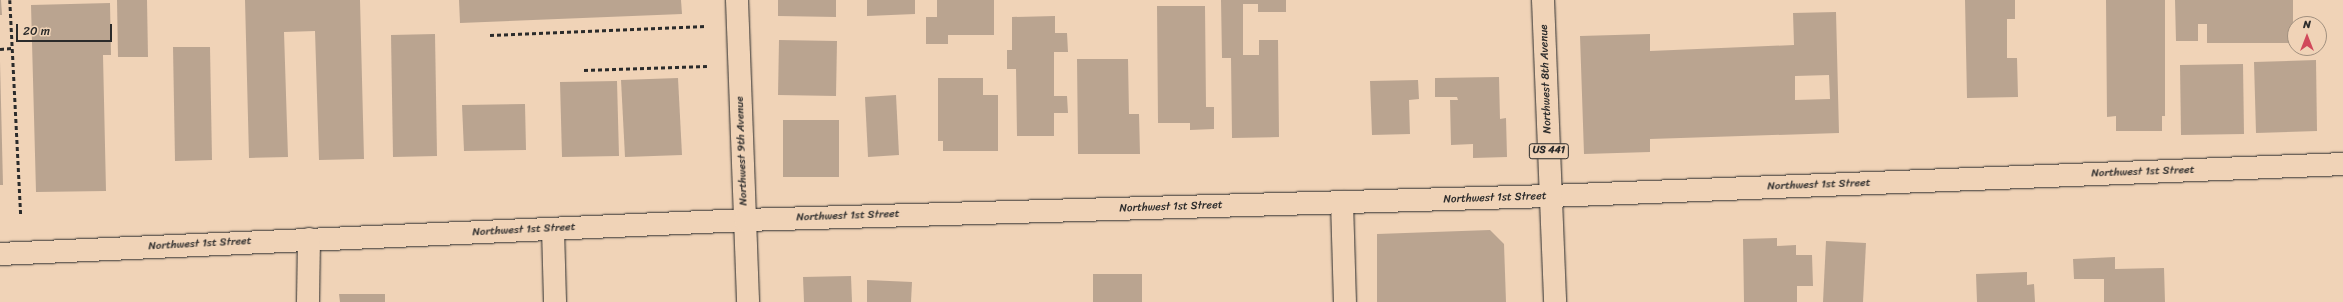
<!DOCTYPE html>
<style>
body{margin:0}
#map{position:relative;width:2343px;height:302px;overflow:hidden;background:#f0d3b7;font-family:Sriracha,sans-serif}
div>[style]{position:absolute}
[style*='--x']{left:calc(var(--x)*1px);top:calc(var(--y)*1px);width:calc(var(--w)*1px);rotate:calc(var(--a)*1deg)}
.building>*{inset:0;background:#baa490}
.path>*{height:2.5px;margin-top:-1.25px;transform-origin:0;background:repeating-linear-gradient(90deg,#2b2b2b 0 4px,transparent 0 7px)}
.roads{filter:drop-shadow(0 0 1px #2b2b2b) drop-shadow(0 0 1px #2b2b2b)}
.minor>*{height:22px;margin:-11px;padding:0 11px;transform-origin:11px;border-radius:11px;background:#f0d3b7}
.major>*{height:22px;margin:-11px;padding:0 11px;transform-origin:11px;border-radius:11px;background:#f0d3b7}
span{translate:-50% -50%;white-space:nowrap;text-align:center;line-height:1.15;-webkit-text-stroke:3px #f0d3b7;paint-order:stroke}
.shield-label span{padding:1px 3px;background:#f0d3b7;border:1px solid;border-radius:3px;-webkit-text-stroke-width:0}
.shield-label{font-size:10px;color:#2b2b2b;font-weight:700}
.street-label{font-size:11px;color:#2b2b2b}
.north{position:absolute;left:2287px;top:16px;width:40px;height:40px;box-sizing:border-box;background:#f0d3b7;border:1px solid #a1907f;border-radius:50%;rotate:0deg;font-size:11px;font-weight:700;line-height:16px;text-align:center;color:#2b2b2b}
.north::after{content:'';display:block;margin:auto;width:14px;height:18px;background:#d1495b;clip-path:polygon(50% 0,100% 100%,50% 72%,0 100%)}
.scale{position:absolute;left:16px;top:24px;width:96px;height:18px;box-sizing:border-box;border:2px solid #2b2b2b;border-top:0;padding-left:5px;font-size:12px;line-height:14px;white-space:nowrap;color:#2b2b2b;-webkit-text-stroke:3px #f0d3b7;paint-order:stroke}
</style>
<div id="map">
<div class="building">
<i style="clip-path:polygon(0 0,1px 0,2px 15px,0 15px)"></i>
<i style="clip-path:polygon(117px 0,147px 0,148px 57px,118px 57px)"></i>
<i style="clip-path:polygon(245px 0,360px 0,364px 159px,319px 160px,315px 31px,284px 32px,288px 157px,249px 158px)"></i>
<i style="clip-path:polygon(459px 0,681px 0,682px 14px,460px 23px)"></i>
<i style="clip-path:polygon(778px 0,836px 0,836px 17px,778px 16px)"></i>
<i style="clip-path:polygon(867px 0,915px 0,915px 14px,867px 16px)"></i>
<i style="clip-path:polygon(937px 0,994px 0,994px 35px,948px 35px,948px 44px,926px 44px,926px 17px,937px 17px)"></i>
<i style="clip-path:polygon(1221px 0,1286px 0,1286px 12px,1258px 12px,1258px 4px,1243px 4px,1243px 55px,1259px 55px,1259px 40px,1278px 40px,1279px 137px,1232px 138px,1231px 58px,1222px 58px)"></i>
<i style="clip-path:polygon(1965px 0,2015px 0,2015px 19px,2007px 19px,2007px 58px,2017px 58px,2018px 97px,1967px 98px)"></i>
<i style="clip-path:polygon(2106px 0,2165px 0,2165px 116px,2162px 116px,2162px 131px,2116px 131px,2116px 116px,2107px 117px)"></i>
<i style="clip-path:polygon(2175px 0,2293px 0,2293px 43px,2207px 43px,2207px 24px,2198px 24px,2198px 41px,2176px 41px)"></i>
<i style="clip-path:polygon(110px 3px,111px 55px,103px 55px,106px 191px,36px 192px,31px 5px)"></i>
<i style="clip-path:polygon(1157px 6px,1205px 6px,1206px 107px,1214px 107px,1214px 129px,1190px 130px,1190px 123px,1158px 123px)"></i>
<i style="clip-path:polygon(evenodd,1836px 12px,1839px 133px,1650px 139px,1650px 152px,1584px 154px,1580px 36px,1650px 34px,1650px 51px,1794px 45px,1793px 13px,1836px 12px,1829px 75px,1830px 99px,1795px 100px,1795px 76px,1829px 75px)"></i>
<i style="clip-path:polygon(1055px 16px,1055px 33px,1067px 33px,1068px 52px,1054px 52px,1054px 96px,1067px 96px,1068px 113px,1054px 113px,1054px 136px,1017px 136px,1016px 69px,1007px 69px,1007px 50px,1012px 50px,1012px 17px)"></i>
<i style="clip-path:polygon(435px 34px,437px 156px,393px 157px,391px 35px)"></i>
<i style="clip-path:polygon(779px 40px,837px 41px,836px 96px,778px 95px)"></i>
<i style="clip-path:polygon(173px 47px,210px 47px,212px 160px,175px 161px)"></i>
<i style="clip-path:polygon(1077px 59px,1128px 59px,1129px 114px,1139px 114px,1140px 154px,1078px 154px)"></i>
<i style="clip-path:polygon(2316px 60px,2317px 131px,2256px 133px,2254px 62px)"></i>
<i style="clip-path:polygon(0 61px,3px 185px,0 185px)"></i>
<i style="clip-path:polygon(2243px 64px,2244px 134px,2181px 135px,2180px 65px)"></i>
<i style="clip-path:polygon(1499px 77px,1500px 119px,1506px 118px,1507px 157px,1473px 158px,1473px 144px,1451px 145px,1450px 100px,1458px 100px,1457px 97px,1435px 97px,1435px 78px)"></i>
<i style="clip-path:polygon(678px 78px,682px 155px,625px 157px,621px 80px)"></i>
<i style="clip-path:polygon(938px 78px,983px 78px,983px 95px,998px 95px,998px 151px,943px 151px,943px 141px,938px 141px)"></i>
<i style="clip-path:polygon(1418px 80px,1419px 99px,1409px 100px,1410px 134px,1372px 135px,1370px 81px)"></i>
<i style="clip-path:polygon(617px 81px,619px 156px,562px 157px,560px 82px)"></i>
<i style="clip-path:polygon(896px 95px,899px 155px,868px 157px,865px 97px)"></i>
<i style="clip-path:polygon(525px 104px,526px 150px,464px 151px,462px 105px)"></i>
<i style="clip-path:polygon(783px 120px,839px 120px,839px 177px,783px 177px)"></i>
<i style="clip-path:polygon(1490px 230px,1504px 244px,1506px 302px,1377px 302px,1377px 234px)"></i>
<i style="clip-path:polygon(1777px 238px,1777px 246px,1796px 245px,1796px 255px,1812px 255px,1813px 286px,1797px 286px,1797px 302px,1744px 302px,1743px 239px)"></i>
<i style="clip-path:polygon(1826px 241px,1866px 243px,1863px 302px,1823px 302px)"></i>
<i style="clip-path:polygon(2115px 257px,2115px 269px,2164px 268px,2165px 302px,2104px 302px,2104px 279px,2074px 279px,2073px 259px)"></i>
<i style="clip-path:polygon(2027px 272px,2027px 285px,2034px 284px,2035px 302px,1977px 302px,1976px 274px)"></i>
<i style="clip-path:polygon(1093px 274px,1142px 274px,1142px 302px,1093px 302px)"></i>
<i style="clip-path:polygon(851px 276px,852px 302px,804px 302px,803px 277px)"></i>
<i style="clip-path:polygon(867px 280px,912px 282px,911px 302px,867px 302px)"></i>
<i style="clip-path:polygon(339px 294px,385px 294px,385px 302px,340px 302px)"></i>
</div>
<div class="path">
<i style="--x:10;--y:0;--w:214;--a:87.1"></i>
<i style="--x:490;--y:35;--w:216;--a:-2.4"></i>
<i style="--x:0;--y:49;--w:12;--a:-5"></i>
<i style="--x:584;--y:70;--w:123;--a:-1.9"></i>
</div>
<div class="roads">
<div class="minor">
<i style="--x:737;--y:0;--w:302;--a:87.9"></i>
<i style="--x:1342;--y:202;--w:100;--a:88.3"></i>
<i style="--x:553;--y:229;--w:73;--a:88.4"></i>
<i style="--x:0;--y:254;--w:746;--a:-2.61"></i>
<i style="--x:745;--y:220;--w:806;--a:-1.71"></i>
<i style="--x:1551;--y:196;--w:793;--a:-2.31"></i>
<i style="--x:308;--y:302;--w:63;--a:-89.1"></i>
</div>
<div class="major">
<i style="--x:1543;--y:0;--w:302;--a:87.7"></i>
</div>
</div>
<div class="shield-label">
<span style="left:1549px;top:151px">US 441</span>
</div>
<div class="street-label">
<span style="left:1546px;top:79px;rotate:-92deg">Northwest 8th Avenue</span>
<span style="left:742px;top:151px;rotate:-92deg">Northwest 9th Avenue</span>
<span style="left:2143px;top:172px;rotate:-2deg">Northwest 1st Street</span>
<span style="left:1819px;top:185px;rotate:-2deg">Northwest 1st Street</span>
<span style="left:1495px;top:198px;rotate:-2deg">Northwest 1st Street</span>
<span style="left:1171px;top:207px;rotate:-2deg">Northwest 1st Street</span>
<span style="left:848px;top:216px;rotate:-2deg">Northwest 1st Street</span>
<span style="left:524px;top:230px;rotate:-3deg">Northwest 1st Street</span>
<span style="left:200px;top:244px;rotate:-3deg">Northwest 1st Street</span>
</div>
<div class="north">N</div>
<div class="scale">20 m</div>
</div>
